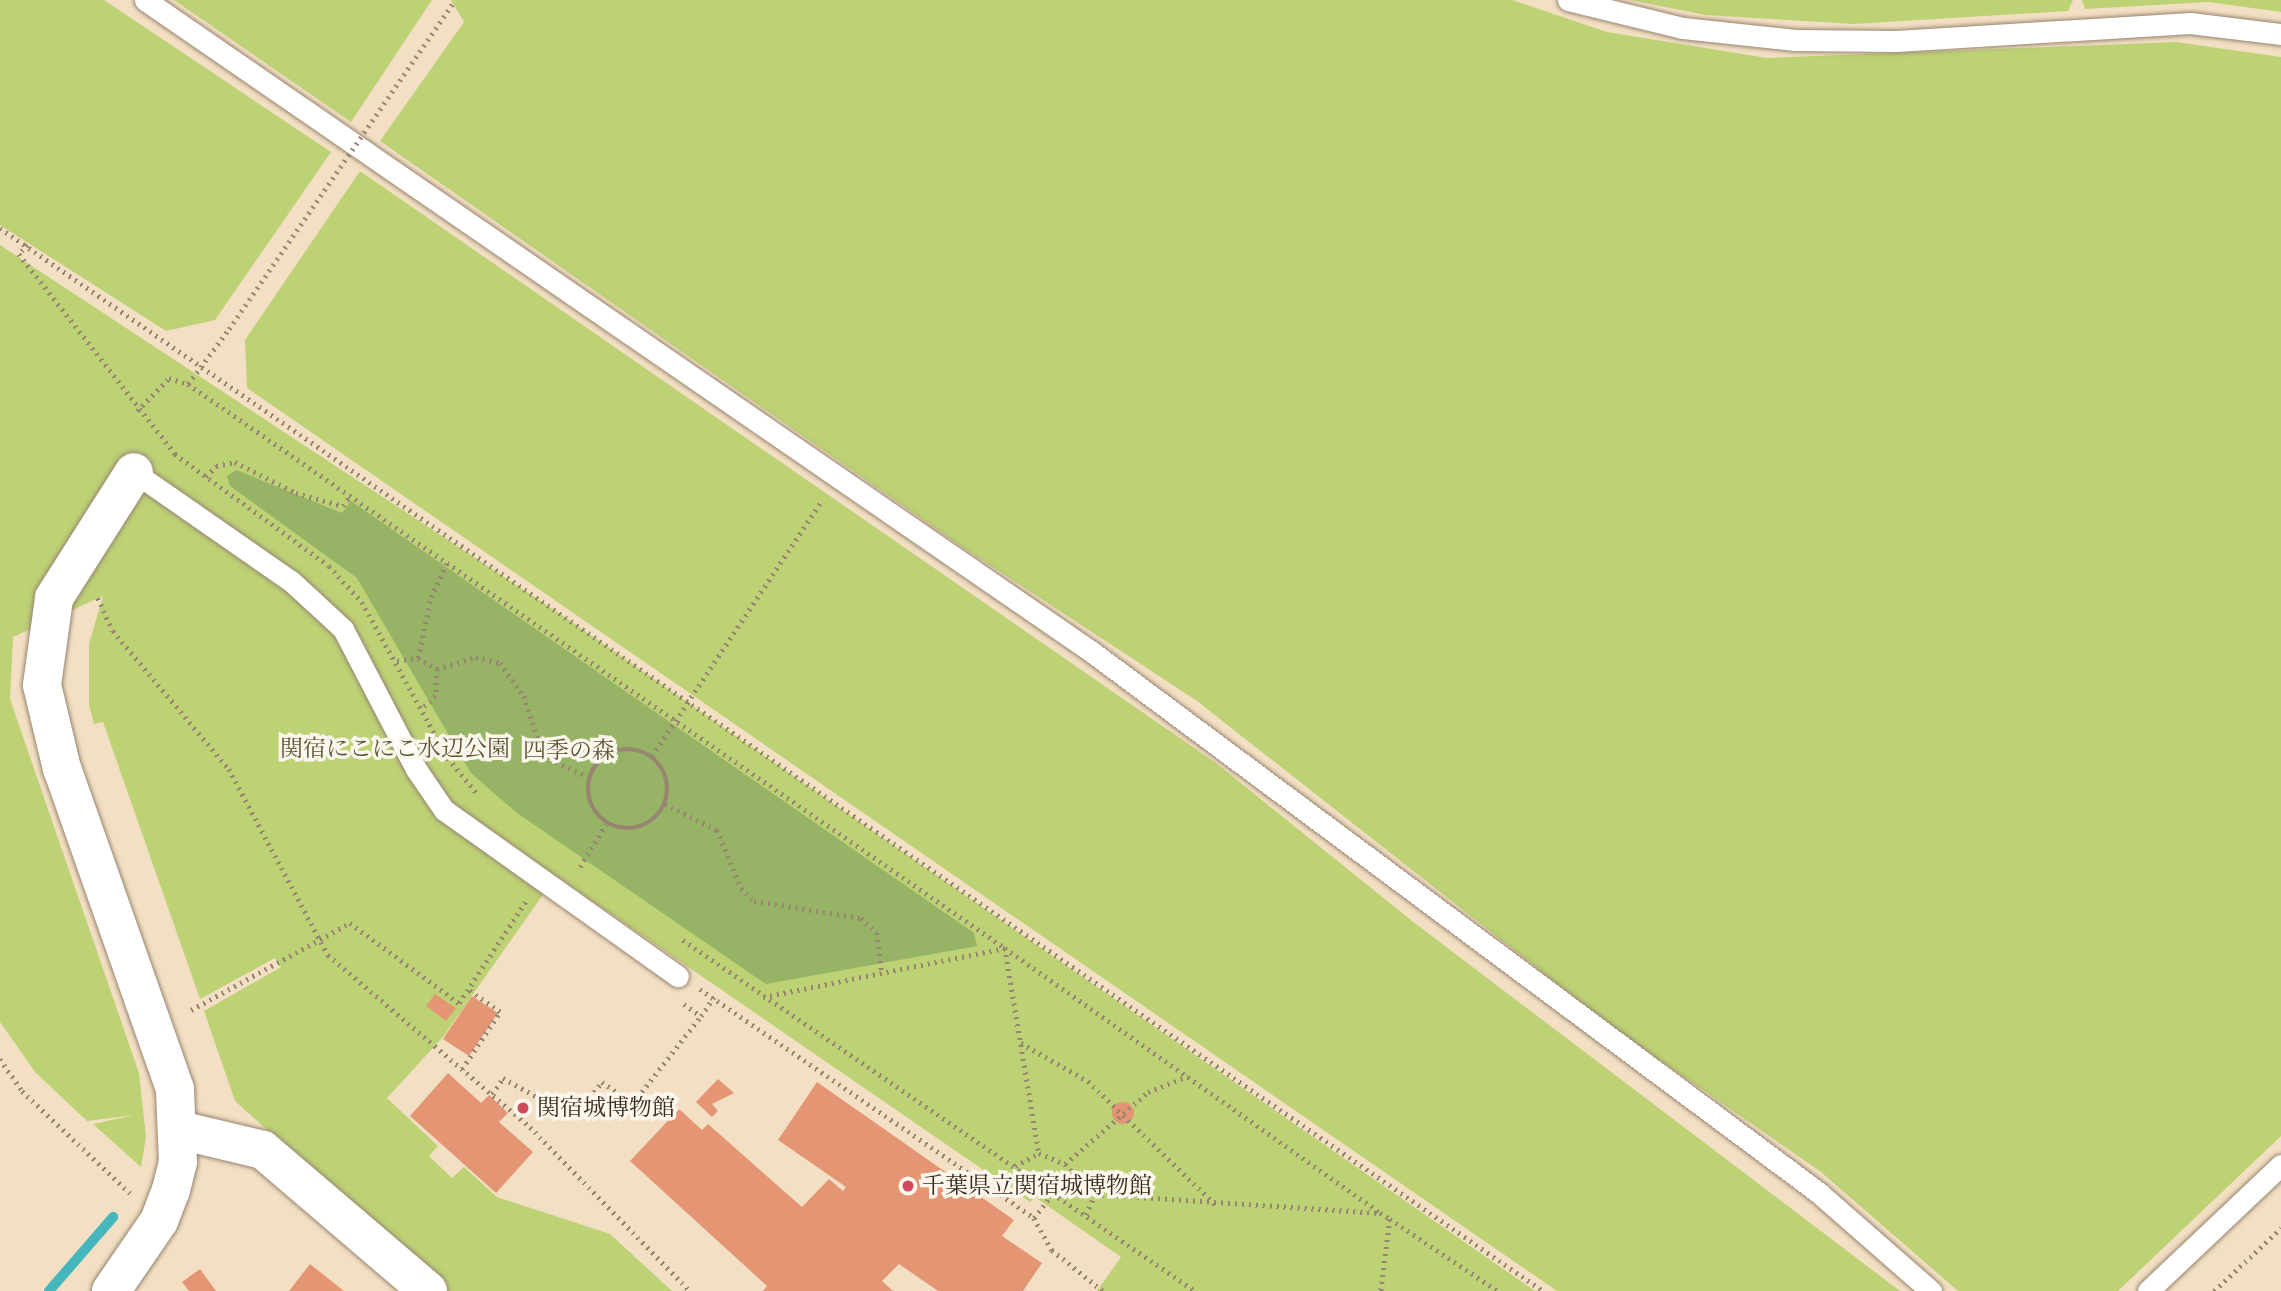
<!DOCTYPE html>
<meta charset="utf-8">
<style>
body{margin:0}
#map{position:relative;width:2281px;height:1291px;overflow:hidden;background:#f3e0c4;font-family:"Libre Bodoni","Noto Serif JP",serif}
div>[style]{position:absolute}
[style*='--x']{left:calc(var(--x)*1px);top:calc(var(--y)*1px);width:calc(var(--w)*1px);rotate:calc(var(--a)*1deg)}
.green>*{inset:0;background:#bdd175}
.forest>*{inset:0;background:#96b366}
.stream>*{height:10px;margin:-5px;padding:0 5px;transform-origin:5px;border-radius:5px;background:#46b6bd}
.building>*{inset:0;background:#e49674}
.round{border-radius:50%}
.path>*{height:4.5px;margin-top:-2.25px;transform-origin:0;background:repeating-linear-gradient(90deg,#978571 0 2px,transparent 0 7px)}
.path>.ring{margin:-2.25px;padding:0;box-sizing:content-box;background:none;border:4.5px solid #978571;border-radius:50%}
.roads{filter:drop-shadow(0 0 2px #978571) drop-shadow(0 0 2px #978571)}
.service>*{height:21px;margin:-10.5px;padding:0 10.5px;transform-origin:10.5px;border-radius:10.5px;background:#fff}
.minor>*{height:38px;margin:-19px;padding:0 19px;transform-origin:19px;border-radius:19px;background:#fff}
.tertiary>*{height:38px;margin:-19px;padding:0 19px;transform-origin:19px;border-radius:19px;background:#fff}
.path-bridge>*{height:4.5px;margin-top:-2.25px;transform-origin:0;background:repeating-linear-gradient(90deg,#978571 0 2px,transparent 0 7px)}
.dots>*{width:19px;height:19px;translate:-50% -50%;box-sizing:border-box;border:4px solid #fbf7ec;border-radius:50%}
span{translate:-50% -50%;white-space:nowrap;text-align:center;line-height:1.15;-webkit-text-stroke:7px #fbf7ec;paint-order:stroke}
.park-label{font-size:23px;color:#5c5434}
.poi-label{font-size:23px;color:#3b2a1e}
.left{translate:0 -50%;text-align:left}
</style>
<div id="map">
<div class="green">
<i style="clip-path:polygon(0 0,104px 0,331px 152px,215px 320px,166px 331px,0 225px)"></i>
<i style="clip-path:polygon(174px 0,432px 0,351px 122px)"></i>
<i style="clip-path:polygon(451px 0,1512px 0,1607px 32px,1767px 58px,2176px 42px,2281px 57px,2281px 1136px,2118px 1291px,1958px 1291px,1821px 1172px,1612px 1027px,1197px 701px,959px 545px,380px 141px,464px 22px)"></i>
<i style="clip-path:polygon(1630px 0,2073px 0,2068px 11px,1854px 24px,1706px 15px)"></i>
<i style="clip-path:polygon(2082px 0,2281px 0,2281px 12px,2209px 2px,2085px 9px)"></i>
<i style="clip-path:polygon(360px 171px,1216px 763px,1412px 921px,1900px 1291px,1557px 1291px,247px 388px,245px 340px)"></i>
<i style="clip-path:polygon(0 245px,559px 613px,1535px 1291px,1097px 1291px,1121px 1257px,1035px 1197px,1030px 1202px,556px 876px,443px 1037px,387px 1098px,438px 1146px,429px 1156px,452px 1178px,464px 1167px,497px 1197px,610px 1234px,672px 1291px,446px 1291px,235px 1101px,204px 1011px,281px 967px,275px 958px,200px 999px,103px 722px,94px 724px,89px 705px,89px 644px,103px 596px,13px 637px,10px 699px,139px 1073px,146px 1137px,141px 1167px,93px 1124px,135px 1115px,87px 1121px,35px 1072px,0 1022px)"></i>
</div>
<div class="forest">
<i style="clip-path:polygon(236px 470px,342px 513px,351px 501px,974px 933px,977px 946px,766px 984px,517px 813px,471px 773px,357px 578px,230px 486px,227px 476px)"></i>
</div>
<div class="stream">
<i style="--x:49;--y:1291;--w:98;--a:-49.1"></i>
</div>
<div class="building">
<i style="clip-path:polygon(435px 994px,456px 1008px,446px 1021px,426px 1006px)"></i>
<i style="clip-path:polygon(472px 996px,498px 1013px,469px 1056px,443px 1039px)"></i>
<i style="clip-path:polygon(448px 1073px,481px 1103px,489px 1095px,508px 1113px,499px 1122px,533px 1152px,496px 1193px,410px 1116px)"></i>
<i style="clip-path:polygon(718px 1079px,734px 1093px,712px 1104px,718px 1111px,712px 1117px,696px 1102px)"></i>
<i style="clip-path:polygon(817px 1082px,1014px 1220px,1002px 1236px,1042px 1263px,1023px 1291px,938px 1291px,899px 1264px,882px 1281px,893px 1291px,763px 1291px,767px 1286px,630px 1161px,679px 1109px,702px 1130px,708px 1124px,802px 1207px,829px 1179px,843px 1191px,846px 1187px,778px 1140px)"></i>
<i class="round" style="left:1112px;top:1102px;width:22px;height:22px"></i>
<i style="clip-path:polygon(310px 1264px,344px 1291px,289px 1291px)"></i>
<i style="clip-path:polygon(200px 1269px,216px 1291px,189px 1291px,182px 1282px)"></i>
</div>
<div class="path">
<i style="--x:0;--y:228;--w:1874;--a:34.56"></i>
<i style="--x:28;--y:245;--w:13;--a:135"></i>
<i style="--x:19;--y:254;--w:254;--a:52"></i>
<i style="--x:175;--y:454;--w:190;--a:36"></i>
<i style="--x:329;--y:566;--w:49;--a:47.5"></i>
<i style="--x:362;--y:602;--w:178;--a:61.1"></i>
<i style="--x:448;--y:758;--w:49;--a:50.8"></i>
<i style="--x:188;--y:384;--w:69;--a:-53.3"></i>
<i style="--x:137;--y:411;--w:46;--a:-45.9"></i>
<i style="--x:169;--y:378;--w:20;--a:18"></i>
<i style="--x:188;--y:384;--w:993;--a:34.62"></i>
<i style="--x:1005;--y:948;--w:208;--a:80.6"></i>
<i style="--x:206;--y:477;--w:15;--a:-48"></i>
<i style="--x:216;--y:466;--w:19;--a:-12"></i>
<i style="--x:235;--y:462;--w:68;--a:26.9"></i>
<i style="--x:296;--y:493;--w:49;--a:15.5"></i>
<i style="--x:343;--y:506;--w:14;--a:-56"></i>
<i style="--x:98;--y:598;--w:36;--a:66"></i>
<i style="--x:113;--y:631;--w:180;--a:50"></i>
<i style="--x:229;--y:769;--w:211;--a:62"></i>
<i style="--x:328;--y:955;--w:265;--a:40.4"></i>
<i style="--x:530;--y:1127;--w:229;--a:45.7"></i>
<i style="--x:418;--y:658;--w:62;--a:-78"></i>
<i style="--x:431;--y:597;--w:40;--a:-65"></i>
<i style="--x:397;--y:661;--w:21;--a:-8"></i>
<i style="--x:418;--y:658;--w:22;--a:30"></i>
<i style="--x:437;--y:669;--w:27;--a:92"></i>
<i style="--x:436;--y:696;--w:19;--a:137"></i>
<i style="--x:437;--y:669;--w:41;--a:-17.1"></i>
<i style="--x:476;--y:657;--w:25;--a:14"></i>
<i style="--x:500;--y:663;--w:41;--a:54"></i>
<i style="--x:524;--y:696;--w:63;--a:72.4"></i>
<i style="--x:543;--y:756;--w:50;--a:25"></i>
<i class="ring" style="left:588px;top:749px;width:75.5px;height:75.5px"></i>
<i style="--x:652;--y:756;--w:307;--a:-56.4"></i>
<i style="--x:665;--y:804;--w:58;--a:26.6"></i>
<i style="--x:717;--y:830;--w:63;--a:67.5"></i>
<i style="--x:741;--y:888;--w:18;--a:45"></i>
<i style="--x:754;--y:901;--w:108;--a:9"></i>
<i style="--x:861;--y:918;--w:22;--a:43"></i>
<i style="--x:877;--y:933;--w:41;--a:83"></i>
<i style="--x:580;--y:867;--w:50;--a:-58.8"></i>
<i style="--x:683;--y:940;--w:621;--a:34.43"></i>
<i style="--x:700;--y:989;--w:405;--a:34.4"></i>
<i style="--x:1034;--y:1218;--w:30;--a:-53"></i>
<i style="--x:763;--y:997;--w:247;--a:-11.4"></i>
<i style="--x:1005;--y:948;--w:459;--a:35.2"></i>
<i style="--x:684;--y:1004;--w:21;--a:35"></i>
<i style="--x:701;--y:1016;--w:23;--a:-56"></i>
<i style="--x:191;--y:1010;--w:181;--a:-28.7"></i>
<i style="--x:350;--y:923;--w:135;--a:36.3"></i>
<i style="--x:459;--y:1003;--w:122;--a:-56.7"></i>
<i style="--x:1021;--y:1043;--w:77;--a:29.6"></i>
<i style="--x:1088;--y:1081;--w:177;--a:44.1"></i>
<i style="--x:0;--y:1059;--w:39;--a:55"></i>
<i style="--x:22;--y:1091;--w:150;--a:43.4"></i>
<i style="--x:462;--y:1069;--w:69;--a:-56.3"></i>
<i style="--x:500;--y:1012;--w:39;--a:-145"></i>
<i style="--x:492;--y:1094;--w:19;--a:-55"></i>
<i style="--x:503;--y:1078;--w:68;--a:28.8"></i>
<i style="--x:563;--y:1111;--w:23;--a:-20"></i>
<i style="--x:585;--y:1103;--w:27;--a:-51"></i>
<i style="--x:602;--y:1082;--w:37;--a:34"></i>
<i style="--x:633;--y:1103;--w:110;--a:-52"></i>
<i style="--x:1065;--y:1164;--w:110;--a:-40.9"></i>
<i style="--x:1148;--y:1092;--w:43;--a:-21.8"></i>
<i style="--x:1015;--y:1166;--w:27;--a:-28"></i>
<i style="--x:1039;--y:1153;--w:28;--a:23"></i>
<i style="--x:1065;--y:1164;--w:42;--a:46.9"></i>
<i style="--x:1086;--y:1215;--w:23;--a:-67"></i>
<i style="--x:1095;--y:1194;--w:286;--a:3.8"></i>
<i style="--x:1380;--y:1213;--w:12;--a:31"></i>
<i style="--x:1390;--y:1219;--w:73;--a:97.1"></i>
<i style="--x:1034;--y:1218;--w:37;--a:61"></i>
<i style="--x:1052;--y:1250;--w:65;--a:38.8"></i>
<i style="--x:1390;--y:1219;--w:130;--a:33.7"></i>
<i style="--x:2214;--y:1291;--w:92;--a:-43.2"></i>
</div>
<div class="roads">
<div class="service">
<i style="--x:145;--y:0;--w:1150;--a:34.55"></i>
<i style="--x:1092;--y:652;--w:906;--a:36.65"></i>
<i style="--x:1819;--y:1193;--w:149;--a:41.2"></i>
<i style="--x:1568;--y:0;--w:118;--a:13.7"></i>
<i style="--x:1683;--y:28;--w:113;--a:6.1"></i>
<i style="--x:1795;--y:40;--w:101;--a:0.6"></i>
<i style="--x:1896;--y:41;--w:295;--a:-3.5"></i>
<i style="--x:2190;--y:23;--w:92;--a:6.9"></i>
<i style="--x:134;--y:472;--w:191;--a:34.8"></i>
<i style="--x:291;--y:581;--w:71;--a:42.7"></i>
<i style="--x:343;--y:629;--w:158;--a:62.5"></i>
<i style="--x:416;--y:769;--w:50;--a:55.7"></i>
<i style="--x:444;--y:810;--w:287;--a:35.4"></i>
<i style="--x:2148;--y:1291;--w:183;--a:-43.5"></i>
</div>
<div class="minor">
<i style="--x:179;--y:1130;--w:86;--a:13.4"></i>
<i style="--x:263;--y:1150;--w:217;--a:40.5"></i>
</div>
<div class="tertiary">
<i style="--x:111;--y:1291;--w:85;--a:-55.6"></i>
<i style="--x:159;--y:1221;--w:33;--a:-69"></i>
<i style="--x:171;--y:1190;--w:29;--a:-76"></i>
<i style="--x:178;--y:1162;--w:73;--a:-92.4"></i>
<i style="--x:175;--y:1089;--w:339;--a:-109.4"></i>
<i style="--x:62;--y:769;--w:86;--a:-103.4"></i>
<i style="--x:42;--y:685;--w:88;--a:-82.1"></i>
<i style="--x:54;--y:598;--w:149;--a:-57.6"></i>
</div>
</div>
<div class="path-bridge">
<i style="--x:229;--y:329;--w:399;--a:-55.5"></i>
</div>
<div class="dots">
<i style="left:523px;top:1108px;background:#d1495b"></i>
<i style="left:908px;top:1186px;background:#d1495b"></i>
</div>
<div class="park-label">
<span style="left:395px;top:749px">関宿にこにこ水辺公園</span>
<span style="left:569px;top:751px">四季の森</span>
</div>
<div class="poi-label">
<span class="left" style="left:537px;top:1108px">関宿城博物館</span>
<span class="left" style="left:922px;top:1186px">千葉県立関宿城博物館</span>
</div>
</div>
